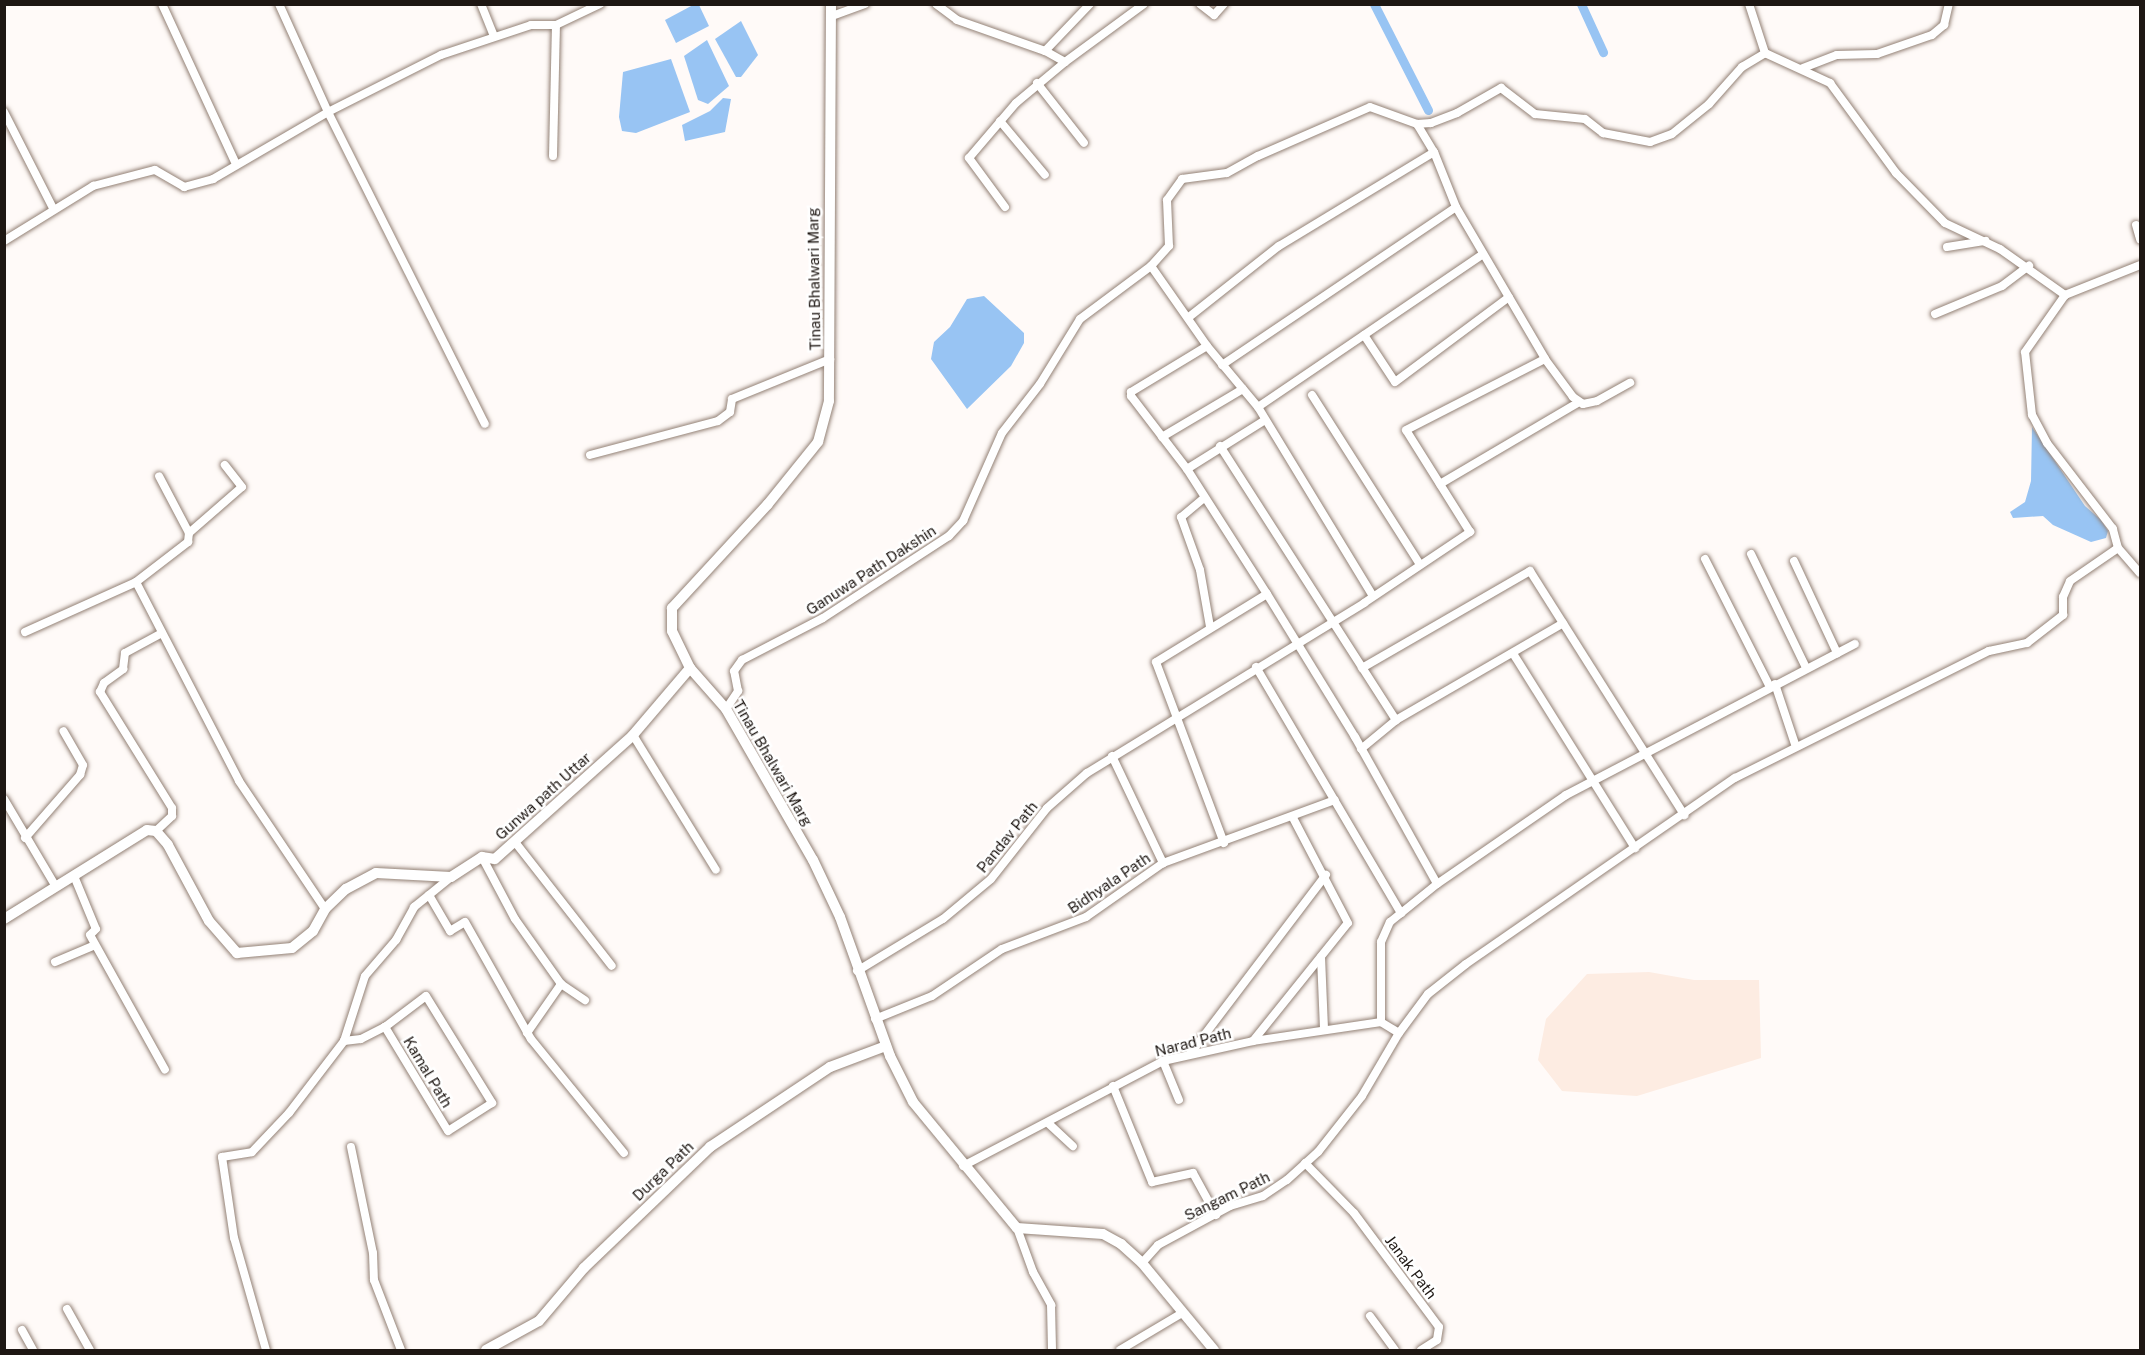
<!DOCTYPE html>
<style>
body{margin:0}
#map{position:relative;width:2145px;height:1355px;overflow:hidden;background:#fffaf8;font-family:"Public Sans",sans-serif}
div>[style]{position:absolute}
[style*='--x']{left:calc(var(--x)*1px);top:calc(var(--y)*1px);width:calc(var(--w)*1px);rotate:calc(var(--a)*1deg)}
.built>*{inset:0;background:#fdece2}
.water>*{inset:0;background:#98c4f3}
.canal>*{height:9px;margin:-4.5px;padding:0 4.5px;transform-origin:4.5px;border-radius:4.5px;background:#98c4f3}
.roads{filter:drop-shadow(0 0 2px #938175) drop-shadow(0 0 2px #938175)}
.minor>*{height:8px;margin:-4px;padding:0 4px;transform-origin:4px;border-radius:4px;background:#fff}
.tertiary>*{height:10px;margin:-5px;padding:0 5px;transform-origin:5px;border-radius:5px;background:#fff}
span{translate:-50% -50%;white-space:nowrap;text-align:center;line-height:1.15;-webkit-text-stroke:5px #fff;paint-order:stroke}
.street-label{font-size:15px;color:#1e1713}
.frame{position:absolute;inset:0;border:6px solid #1e1713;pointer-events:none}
</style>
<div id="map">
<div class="built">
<i style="clip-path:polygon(1649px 972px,1694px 980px,1759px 980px,1761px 1058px,1637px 1096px,1562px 1091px,1538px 1060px,1546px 1019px,1587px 974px)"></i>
</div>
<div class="water">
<i style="clip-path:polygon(693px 5px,699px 5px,709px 26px,676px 43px,665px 20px)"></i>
<i style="clip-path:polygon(741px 21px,758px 55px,741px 77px,736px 77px,715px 39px)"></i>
<i style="clip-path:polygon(707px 40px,729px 86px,708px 104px,698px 100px,684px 56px)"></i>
<i style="clip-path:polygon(671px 59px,690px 112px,636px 133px,622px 131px,619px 117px,623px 72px)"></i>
<i style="clip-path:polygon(723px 98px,731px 99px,725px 132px,685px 141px,682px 125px,710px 111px)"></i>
<i style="clip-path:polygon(984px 296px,1024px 333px,1024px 343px,1011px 366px,967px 409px,931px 359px,934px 342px,950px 327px,967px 299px)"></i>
<i style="clip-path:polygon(2032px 427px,2085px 506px,2101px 520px,2108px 531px,2106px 538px,2091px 542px,2053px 525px,2043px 516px,2013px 518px,2010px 512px,2025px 502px,2031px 481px)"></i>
</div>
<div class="canal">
<i style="--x:1374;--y:4;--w:119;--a:63"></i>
<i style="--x:1581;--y:4;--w:53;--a:65.4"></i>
</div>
<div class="roads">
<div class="minor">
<i style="--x:162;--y:4;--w:176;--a:65.2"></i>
<i style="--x:279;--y:4;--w:119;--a:65.6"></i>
<i style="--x:328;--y:112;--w:349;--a:63.3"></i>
<i style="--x:481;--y:4;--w:35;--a:68"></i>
<i style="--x:936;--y:4;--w:26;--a:37"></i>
<i style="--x:957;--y:20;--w:93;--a:19.4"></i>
<i style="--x:1045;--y:51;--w:65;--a:-46.2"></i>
<i style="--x:1200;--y:4;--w:18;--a:38"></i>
<i style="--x:1214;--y:15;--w:15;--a:-48"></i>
<i style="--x:1749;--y:4;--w:52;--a:71.9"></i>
<i style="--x:1765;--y:53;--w:72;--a:24.8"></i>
<i style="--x:1830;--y:83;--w:112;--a:53.7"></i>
<i style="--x:1896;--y:173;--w:70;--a:45.6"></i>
<i style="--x:1945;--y:223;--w:61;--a:25.3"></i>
<i style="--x:2000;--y:249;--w:80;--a:35.3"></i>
<i style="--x:832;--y:16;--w:35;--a:-20"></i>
<i style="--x:1065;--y:62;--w:98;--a:-36.3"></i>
<i style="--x:1803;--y:68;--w:36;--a:-21"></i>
<i style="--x:1837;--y:55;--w:40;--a:-1.4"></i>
<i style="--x:1877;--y:54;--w:58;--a:-19.1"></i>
<i style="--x:1932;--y:35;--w:16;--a:-40"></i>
<i style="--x:1944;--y:25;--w:22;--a:-77"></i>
<i style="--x:1037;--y:83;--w:76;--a:51.9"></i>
<i style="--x:4;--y:112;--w:108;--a:63"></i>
<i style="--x:1000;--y:121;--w:70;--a:50.2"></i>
<i style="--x:1417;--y:124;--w:33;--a:59"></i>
<i style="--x:1434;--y:152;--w:59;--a:68.2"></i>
<i style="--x:1456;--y:207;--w:176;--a:59.6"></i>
<i style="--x:1545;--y:359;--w:47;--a:53.6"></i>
<i style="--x:1573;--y:397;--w:12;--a:35"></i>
<i style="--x:1583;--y:404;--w:14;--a:-12"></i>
<i style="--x:1597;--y:401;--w:38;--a:-29"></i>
<i style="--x:553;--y:156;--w:131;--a:-88.7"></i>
<i style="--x:1005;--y:207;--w:61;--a:-126.3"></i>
<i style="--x:969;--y:158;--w:72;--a:-49.5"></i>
<i style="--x:1016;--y:103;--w:64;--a:-39.9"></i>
<i style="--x:1065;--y:62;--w:23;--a:-151"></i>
<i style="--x:2136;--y:225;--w:15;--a:74"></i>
<i style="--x:4;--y:241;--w:105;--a:-31.7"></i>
<i style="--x:93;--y:186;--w:64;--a:-14.5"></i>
<i style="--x:155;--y:170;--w:34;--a:30"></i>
<i style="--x:184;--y:187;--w:30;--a:-15"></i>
<i style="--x:213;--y:179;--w:133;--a:-30.2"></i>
<i style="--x:328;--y:112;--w:127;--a:-26.8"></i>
<i style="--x:441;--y:55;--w:95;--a:-18.4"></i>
<i style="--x:531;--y:25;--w:25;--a:0"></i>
<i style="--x:556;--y:25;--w:49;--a:-25.5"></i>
<i style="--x:1947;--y:247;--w:39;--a:-9"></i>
<i style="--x:1151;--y:266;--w:98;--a:55"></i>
<i style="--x:1207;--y:346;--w:80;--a:50.1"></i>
<i style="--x:1258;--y:407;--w:221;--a:58.7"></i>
<i style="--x:1935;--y:314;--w:73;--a:-22.7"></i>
<i style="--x:2002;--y:286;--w:34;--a:-37"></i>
<i style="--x:1189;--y:317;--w:115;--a:-38.3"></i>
<i style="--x:1279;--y:246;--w:181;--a:-31.2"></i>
<i style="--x:1364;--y:335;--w:56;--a:56.6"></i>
<i style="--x:1395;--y:382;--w:142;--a:-36.7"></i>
<i style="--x:1207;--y:346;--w:89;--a:148.8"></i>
<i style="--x:1131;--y:392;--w:4;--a:90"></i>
<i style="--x:1131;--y:396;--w:92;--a:52.5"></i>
<i style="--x:1187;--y:469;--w:148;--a:57.4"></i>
<i style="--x:1267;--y:594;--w:168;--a:58.4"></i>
<i style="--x:1355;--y:737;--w:168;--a:60.8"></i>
<i style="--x:1222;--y:365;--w:282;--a:-34"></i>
<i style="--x:1312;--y:395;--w:199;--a:57.5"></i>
<i style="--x:1258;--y:407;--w:272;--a:-34.2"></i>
<i style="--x:1162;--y:437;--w:94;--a:-30.7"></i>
<i style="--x:1220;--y:446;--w:326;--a:57.3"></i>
<i style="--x:590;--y:455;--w:132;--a:-14.9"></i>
<i style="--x:718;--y:421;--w:15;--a:-37"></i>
<i style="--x:730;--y:412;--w:13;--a:-81"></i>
<i style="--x:732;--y:399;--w:106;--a:-22.2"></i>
<i style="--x:1187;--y:469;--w:92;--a:-32.1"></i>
<i style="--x:1440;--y:484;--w:161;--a:-30.5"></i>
<i style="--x:1204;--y:498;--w:30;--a:140"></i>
<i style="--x:1181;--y:517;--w:56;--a:70.3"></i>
<i style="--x:1200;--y:570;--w:58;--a:80"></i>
<i style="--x:189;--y:533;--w:70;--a:-41"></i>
<i style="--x:242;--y:487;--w:28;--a:-128"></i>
<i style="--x:2118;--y:548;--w:33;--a:49"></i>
<i style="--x:1751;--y:554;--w:127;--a:64.2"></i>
<i style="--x:1705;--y:559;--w:144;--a:63.1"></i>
<i style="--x:1794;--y:561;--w:102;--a:64.9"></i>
<i style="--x:136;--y:582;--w:224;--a:62.6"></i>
<i style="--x:239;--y:781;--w:154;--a:56.1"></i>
<i style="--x:25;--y:632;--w:122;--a:-24.2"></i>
<i style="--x:136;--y:582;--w:66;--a:-37.6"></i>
<i style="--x:188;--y:542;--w:9;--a:-84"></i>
<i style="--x:189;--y:533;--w:64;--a:-117.8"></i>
<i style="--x:1514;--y:655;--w:228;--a:57.9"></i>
<i style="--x:1256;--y:667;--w:286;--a:59.5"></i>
<i style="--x:1362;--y:668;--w:194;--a:-30"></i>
<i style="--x:1530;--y:571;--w:289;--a:57.7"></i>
<i style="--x:1775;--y:684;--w:66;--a:71.6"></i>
<i style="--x:726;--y:709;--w:22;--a:-56"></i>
<i style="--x:738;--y:691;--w:20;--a:-101"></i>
<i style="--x:734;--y:671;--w:14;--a:-54"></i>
<i style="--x:742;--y:660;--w:91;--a:-27.4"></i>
<i style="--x:823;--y:618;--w:150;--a:-33.1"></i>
<i style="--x:949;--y:536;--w:21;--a:-47"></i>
<i style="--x:963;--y:521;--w:96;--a:-66.1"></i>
<i style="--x:1002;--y:433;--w:62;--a:-52.2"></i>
<i style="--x:1040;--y:384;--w:76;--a:-58.4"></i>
<i style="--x:1080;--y:319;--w:89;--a:-36.7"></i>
<i style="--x:1151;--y:266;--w:27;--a:-48"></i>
<i style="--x:1169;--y:246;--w:46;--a:-92.5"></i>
<i style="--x:1167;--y:200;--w:26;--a:-54"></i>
<i style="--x:1182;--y:179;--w:45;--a:-7.6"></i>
<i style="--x:1227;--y:173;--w:35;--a:-29"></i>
<i style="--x:1258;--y:156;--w:122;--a:-23.6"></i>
<i style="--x:1370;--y:107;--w:50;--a:19.9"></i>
<i style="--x:1417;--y:124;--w:14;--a:-4"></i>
<i style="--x:1431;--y:123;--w:28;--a:-21"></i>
<i style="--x:1457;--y:113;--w:51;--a:-29.6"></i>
<i style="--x:1501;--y:88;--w:43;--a:37.4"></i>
<i style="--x:1535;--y:114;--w:50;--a:5.7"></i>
<i style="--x:1585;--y:119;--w:23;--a:38"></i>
<i style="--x:1603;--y:133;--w:48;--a:10.8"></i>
<i style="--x:1650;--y:142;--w:23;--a:-20"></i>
<i style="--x:1672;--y:134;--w:48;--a:-39"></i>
<i style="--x:1709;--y:104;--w:50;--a:-48.3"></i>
<i style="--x:1742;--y:67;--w:27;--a:-31"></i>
<i style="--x:633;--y:735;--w:158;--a:58.4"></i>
<i style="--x:1361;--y:749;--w:45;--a:-39.6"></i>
<i style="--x:1396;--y:720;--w:193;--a:-30.1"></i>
<i style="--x:1112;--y:756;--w:119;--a:64.5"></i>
<i style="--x:4;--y:799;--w:102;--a:59.4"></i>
<i style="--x:156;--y:831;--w:22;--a:-43"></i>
<i style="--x:172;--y:816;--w:8;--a:-90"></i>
<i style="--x:172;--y:808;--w:137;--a:-121.8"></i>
<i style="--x:100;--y:692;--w:10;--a:-66"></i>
<i style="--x:104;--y:683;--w:24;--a:-36"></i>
<i style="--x:123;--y:669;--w:16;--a:-83"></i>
<i style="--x:125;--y:653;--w:42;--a:-28.4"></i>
<i style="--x:25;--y:838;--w:84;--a:-48.9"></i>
<i style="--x:80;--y:775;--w:10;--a:-73"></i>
<i style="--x:83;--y:765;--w:39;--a:-120"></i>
<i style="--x:515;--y:842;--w:157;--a:52"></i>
<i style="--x:1224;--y:843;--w:193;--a:-110.6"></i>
<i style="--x:1156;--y:662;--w:130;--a:-31.5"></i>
<i style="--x:482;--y:857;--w:70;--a:62"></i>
<i style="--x:515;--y:919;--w:80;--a:54.7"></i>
<i style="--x:561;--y:984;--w:29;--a:34"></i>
<i style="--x:74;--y:876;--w:57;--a:67.5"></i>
<i style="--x:96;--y:929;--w:8;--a:135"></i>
<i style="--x:90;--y:935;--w:154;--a:60.9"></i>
<i style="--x:429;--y:895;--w:42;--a:59.7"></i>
<i style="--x:450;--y:931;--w:17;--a:-31"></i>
<i style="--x:465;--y:922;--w:134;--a:60.6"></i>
<i style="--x:531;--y:1039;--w:147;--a:50.8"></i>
<i style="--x:1321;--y:957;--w:73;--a:87.6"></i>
<i style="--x:55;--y:962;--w:43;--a:-23"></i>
<i style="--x:857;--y:971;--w:100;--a:-31.2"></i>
<i style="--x:943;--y:919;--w:62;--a:-39.8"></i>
<i style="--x:991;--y:879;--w:90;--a:-51.7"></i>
<i style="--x:1047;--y:808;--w:53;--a:-41.2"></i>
<i style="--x:1087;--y:773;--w:325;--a:-31.5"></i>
<i style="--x:1364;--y:603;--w:128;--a:-33.8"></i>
<i style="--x:1470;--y:532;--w:120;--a:-122.1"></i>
<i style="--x:1406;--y:430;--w:156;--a:-27.1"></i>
<i style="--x:875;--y:1019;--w:61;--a:-22"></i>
<i style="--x:932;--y:996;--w:84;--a:-33.9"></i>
<i style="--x:1002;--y:949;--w:90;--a:-20.9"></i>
<i style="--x:1086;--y:917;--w:94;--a:-35"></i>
<i style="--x:1163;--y:863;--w:183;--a:-20.1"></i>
<i style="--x:527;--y:1033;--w:60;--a:-55.2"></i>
<i style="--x:1399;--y:1033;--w:49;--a:-53.4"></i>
<i style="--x:1428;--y:994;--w:48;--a:-38.3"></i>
<i style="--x:1466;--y:964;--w:327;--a:-34.7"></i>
<i style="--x:1735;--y:778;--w:284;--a:-26.6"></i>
<i style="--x:1989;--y:651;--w:39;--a:-12"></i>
<i style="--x:2027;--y:643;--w:46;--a:-37.9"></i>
<i style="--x:2063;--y:615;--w:18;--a:-90"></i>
<i style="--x:2063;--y:597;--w:17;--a:-66"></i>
<i style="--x:2070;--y:581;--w:58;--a:-34.5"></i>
<i style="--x:2118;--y:548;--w:20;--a:-105"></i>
<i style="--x:2113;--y:529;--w:108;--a:-127.5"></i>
<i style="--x:2047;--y:443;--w:32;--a:-118"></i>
<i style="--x:2032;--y:415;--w:63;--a:-96.3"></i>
<i style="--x:2025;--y:352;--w:70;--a:-54.9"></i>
<i style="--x:2065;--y:295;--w:81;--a:-21.8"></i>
<i style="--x:344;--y:1041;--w:17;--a:-7"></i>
<i style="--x:361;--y:1039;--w:27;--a:-27"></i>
<i style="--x:385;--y:1027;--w:51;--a:-37.1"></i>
<i style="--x:426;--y:996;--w:126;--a:58.3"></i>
<i style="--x:492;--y:1103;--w:52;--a:147.5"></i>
<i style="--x:448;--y:1131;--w:122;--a:-121.2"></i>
<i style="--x:1253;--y:1041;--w:151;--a:-51.2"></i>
<i style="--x:1348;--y:923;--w:119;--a:-117.6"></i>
<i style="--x:1190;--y:1054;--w:225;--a:-52.8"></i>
<i style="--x:1163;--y:1061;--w:42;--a:67.7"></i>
<i style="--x:1113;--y:1086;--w:104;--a:67.9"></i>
<i style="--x:1152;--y:1182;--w:42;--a:-12.4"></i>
<i style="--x:1193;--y:1173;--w:48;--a:61.3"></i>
<i style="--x:1048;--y:1123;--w:34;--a:43"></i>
<i style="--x:351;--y:1147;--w:108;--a:78.3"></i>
<i style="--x:373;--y:1253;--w:27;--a:88"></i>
<i style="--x:374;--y:1280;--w:75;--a:68.9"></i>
<i style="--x:1305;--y:1163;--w:70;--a:45.6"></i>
<i style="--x:1354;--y:1213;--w:142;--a:53.3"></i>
<i style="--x:1439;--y:1327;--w:13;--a:99"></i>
<i style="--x:1437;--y:1340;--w:19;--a:148"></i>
<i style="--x:963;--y:1166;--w:226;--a:-27.7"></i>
<i style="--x:1163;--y:1061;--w:92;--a:-12.5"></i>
<i style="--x:1253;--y:1041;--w:129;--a:-8.4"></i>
<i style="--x:1017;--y:1228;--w:47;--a:70"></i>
<i style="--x:1033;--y:1272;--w:38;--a:61"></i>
<i style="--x:1051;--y:1305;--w:45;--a:88.7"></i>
<i style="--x:1142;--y:1263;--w:24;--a:-48"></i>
<i style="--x:1158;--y:1245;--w:82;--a:-28.4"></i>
<i style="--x:1230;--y:1206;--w:34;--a:-17"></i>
<i style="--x:1263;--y:1196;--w:29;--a:-34"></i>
<i style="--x:1287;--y:1180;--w:42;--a:-42.1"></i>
<i style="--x:1318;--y:1152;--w:71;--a:-51.8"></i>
<i style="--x:1362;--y:1096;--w:73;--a:-59.6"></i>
<i style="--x:1399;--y:1033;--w:21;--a:-149"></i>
<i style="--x:1381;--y:1022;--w:80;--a:-90"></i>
<i style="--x:1381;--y:942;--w:22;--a:-66"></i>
<i style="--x:1390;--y:922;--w:60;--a:-39"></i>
<i style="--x:1437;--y:884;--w:157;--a:-34.6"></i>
<i style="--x:1566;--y:795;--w:326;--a:-27.6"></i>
<i style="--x:67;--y:1309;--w:47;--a:60.7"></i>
<i style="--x:1370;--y:1316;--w:42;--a:53.7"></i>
<i style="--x:22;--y:1330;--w:23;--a:61"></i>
<i style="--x:266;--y:1350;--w:116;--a:-105.9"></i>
<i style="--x:234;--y:1238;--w:82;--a:-98.4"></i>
<i style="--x:222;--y:1157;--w:30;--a:-9"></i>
<i style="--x:252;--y:1152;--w:54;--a:-46.5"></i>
<i style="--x:289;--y:1113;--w:91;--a:-52.6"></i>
<i style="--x:344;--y:1041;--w:68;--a:-72.1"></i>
<i style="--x:365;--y:976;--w:48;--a:-49.3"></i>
<i style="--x:396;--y:940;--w:38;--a:-61"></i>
<i style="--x:414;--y:907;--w:48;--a:-39"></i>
<i style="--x:1120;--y:1350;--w:72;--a:-30.8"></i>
</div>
<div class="tertiary">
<i style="--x:831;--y:4;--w:397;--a:90.3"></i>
<i style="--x:829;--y:401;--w:42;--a:105"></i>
<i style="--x:818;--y:442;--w:80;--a:128.9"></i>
<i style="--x:768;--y:504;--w:142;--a:132.7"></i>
<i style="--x:672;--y:608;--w:23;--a:90"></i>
<i style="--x:672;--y:631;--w:41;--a:64.1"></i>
<i style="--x:690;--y:668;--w:55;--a:48.7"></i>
<i style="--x:726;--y:709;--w:174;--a:60.1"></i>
<i style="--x:813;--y:860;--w:63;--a:64.7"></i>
<i style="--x:840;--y:917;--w:148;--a:70.2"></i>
<i style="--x:890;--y:1056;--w:51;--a:63.4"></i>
<i style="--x:913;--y:1102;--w:163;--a:50.5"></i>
<i style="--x:1017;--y:1228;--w:86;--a:4"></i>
<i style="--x:1103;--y:1234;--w:21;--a:29"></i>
<i style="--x:1121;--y:1244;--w:28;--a:42"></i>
<i style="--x:1142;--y:1263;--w:113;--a:50.4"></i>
<i style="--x:4;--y:919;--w:168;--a:-31.9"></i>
<i style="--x:147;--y:830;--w:9;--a:6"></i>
<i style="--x:156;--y:831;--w:18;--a:49"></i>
<i style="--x:168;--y:845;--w:86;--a:61.7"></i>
<i style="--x:209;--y:921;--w:43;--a:48.8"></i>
<i style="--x:237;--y:953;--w:55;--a:-5.2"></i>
<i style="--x:292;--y:948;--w:27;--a:-39"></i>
<i style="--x:313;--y:931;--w:25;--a:-61"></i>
<i style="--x:325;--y:909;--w:29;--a:-44"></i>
<i style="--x:346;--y:889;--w:34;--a:-28"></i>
<i style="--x:376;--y:873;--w:75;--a:3.1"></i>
<i style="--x:451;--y:877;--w:37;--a:-33"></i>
<i style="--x:482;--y:857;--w:13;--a:9"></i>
<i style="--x:495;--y:859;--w:186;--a:-41.9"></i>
<i style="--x:633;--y:735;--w:88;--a:-49.6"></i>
<i style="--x:486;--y:1350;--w:60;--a:-28.7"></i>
<i style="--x:539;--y:1321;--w:70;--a:-49.7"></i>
<i style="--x:584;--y:1268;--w:175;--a:-43.8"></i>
<i style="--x:710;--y:1147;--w:144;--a:-33.7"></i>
<i style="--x:830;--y:1067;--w:60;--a:-20.6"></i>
</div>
</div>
<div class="street-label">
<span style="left:814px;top:279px;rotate:-91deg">Tinau Bhalwari Marg</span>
<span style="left:871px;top:570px;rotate:-33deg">Ganuwa Path Dakshin</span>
<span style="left:773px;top:763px;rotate:60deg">Tinau Bhalwari Marg</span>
<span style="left:543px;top:796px;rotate:-42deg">Gunwa path Uttar</span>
<span style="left:1007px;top:837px;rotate:-51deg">Pandav Path</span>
<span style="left:1109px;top:883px;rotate:-34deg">Bidhyala Path</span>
<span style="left:1193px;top:1042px;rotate:-14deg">Narad Path</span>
<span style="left:428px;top:1072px;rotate:59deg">Kamal Path</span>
<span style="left:663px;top:1171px;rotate:-44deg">Durga Path</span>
<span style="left:1227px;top:1196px;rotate:-26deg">Sangam Path</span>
<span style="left:1411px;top:1267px;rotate:53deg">Janak Path</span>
</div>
<div class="frame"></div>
</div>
